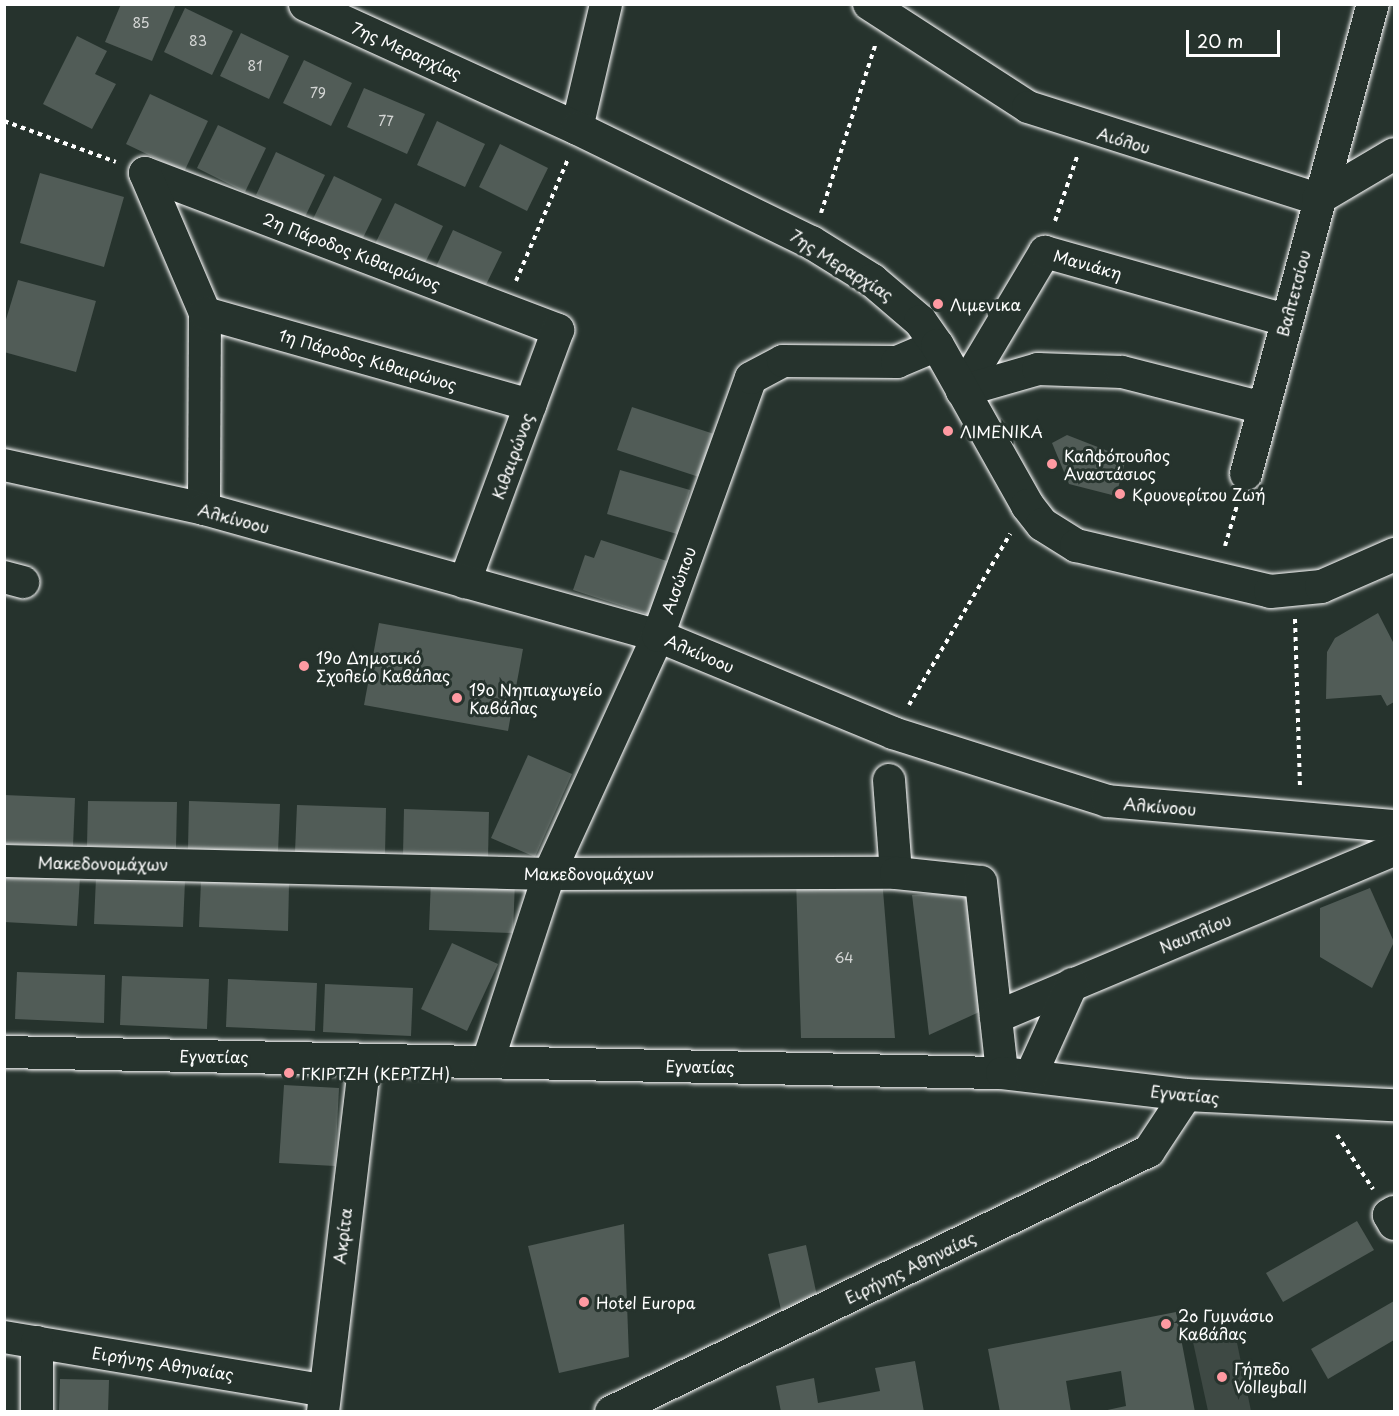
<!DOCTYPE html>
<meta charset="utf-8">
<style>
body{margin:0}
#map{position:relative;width:1399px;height:1416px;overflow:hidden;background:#26332d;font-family:"Playpen Sans",sans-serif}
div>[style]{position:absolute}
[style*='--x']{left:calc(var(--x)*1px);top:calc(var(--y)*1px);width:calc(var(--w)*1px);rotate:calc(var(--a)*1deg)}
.green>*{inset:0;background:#3e4944}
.building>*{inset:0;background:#515c57}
.path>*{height:4px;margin-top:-2px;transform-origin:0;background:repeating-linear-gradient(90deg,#fff 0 4.5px,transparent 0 9px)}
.roads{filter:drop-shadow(0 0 2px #fff) drop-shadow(0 0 2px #fff)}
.street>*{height:32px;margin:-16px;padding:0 16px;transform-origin:16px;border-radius:16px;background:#26332d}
.primary>*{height:33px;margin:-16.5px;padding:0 16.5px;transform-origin:16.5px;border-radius:16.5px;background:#26332d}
.dots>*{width:16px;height:16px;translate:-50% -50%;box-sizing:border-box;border:3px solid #26332d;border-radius:50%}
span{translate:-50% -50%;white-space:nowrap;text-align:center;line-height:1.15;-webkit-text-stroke:6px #26332d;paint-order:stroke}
.number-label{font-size:14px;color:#d4d6d5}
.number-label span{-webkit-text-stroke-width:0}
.street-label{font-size:16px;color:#fff}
.poi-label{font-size:16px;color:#fff}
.left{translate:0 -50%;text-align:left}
.frame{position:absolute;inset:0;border:6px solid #fff;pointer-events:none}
.scale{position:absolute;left:1186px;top:30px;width:94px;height:27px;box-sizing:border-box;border:3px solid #fff;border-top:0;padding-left:8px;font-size:18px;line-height:21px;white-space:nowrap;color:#fff;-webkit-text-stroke:4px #26332d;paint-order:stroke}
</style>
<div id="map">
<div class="green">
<i style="clip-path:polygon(1235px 1333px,1251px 1411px,1208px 1411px,1193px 1342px)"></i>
</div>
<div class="building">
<i style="clip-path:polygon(121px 4px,176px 4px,152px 61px,105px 42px)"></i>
<i style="clip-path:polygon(185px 8px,233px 31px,212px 75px,164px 52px)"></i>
<i style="clip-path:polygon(241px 33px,289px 56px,269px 99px,220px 76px)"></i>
<i style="clip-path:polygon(77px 36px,107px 51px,95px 74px,116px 84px,92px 129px,43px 104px)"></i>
<i style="clip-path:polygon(304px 60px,352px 83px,331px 126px,283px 103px)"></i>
<i style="clip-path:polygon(364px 88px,425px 114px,407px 154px,347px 127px)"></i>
<i style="clip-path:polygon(150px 94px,208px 121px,184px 172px,126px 144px)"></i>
<i style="clip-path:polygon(437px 121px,485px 144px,465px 187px,417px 165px)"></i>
<i style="clip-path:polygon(218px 125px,266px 148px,245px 192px,197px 168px)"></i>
<i style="clip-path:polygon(500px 144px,548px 168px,527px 211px,479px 187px)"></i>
<i style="clip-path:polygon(276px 152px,325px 175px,304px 219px,256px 195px)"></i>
<i style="clip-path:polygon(40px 173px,124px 197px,104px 267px,20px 243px)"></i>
<i style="clip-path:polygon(334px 176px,382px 199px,361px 242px,313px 219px)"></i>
<i style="clip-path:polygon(395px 203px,443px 226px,422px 269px,374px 246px)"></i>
<i style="clip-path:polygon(453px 230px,502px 252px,481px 295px,433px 273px)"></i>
<i style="clip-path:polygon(18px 280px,96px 301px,76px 372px,4px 352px,4px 326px)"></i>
<i style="clip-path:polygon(632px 407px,714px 434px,699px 477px,617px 450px)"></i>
<i style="clip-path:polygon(1067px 435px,1126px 458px,1116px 496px,1069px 484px,1052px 443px)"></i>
<i style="clip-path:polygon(620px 470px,690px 490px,677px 534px,607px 514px)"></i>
<i style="clip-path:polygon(601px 540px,667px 561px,650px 615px,573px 590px,585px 555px,594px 558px)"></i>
<i style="clip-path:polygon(1378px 613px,1394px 644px,1394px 702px,1387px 706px,1381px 695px,1326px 699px,1327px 652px,1335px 638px)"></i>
<i style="clip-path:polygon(379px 623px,523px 649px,508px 731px,364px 705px)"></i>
<i style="clip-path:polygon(528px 755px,572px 774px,535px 857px,491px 838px)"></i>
<i style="clip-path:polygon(4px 795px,75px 798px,73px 846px,4px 844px)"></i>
<i style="clip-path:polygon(88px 801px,177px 802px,176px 848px,87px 846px)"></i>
<i style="clip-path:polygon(189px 801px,280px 804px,278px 852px,188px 849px)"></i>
<i style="clip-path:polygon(297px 805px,386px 808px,385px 855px,295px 852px)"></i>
<i style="clip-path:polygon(404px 809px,489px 812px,488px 858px,403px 855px)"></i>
<i style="clip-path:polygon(4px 874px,80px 877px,77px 926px,4px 922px)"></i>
<i style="clip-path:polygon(96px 877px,185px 881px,183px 927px,94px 924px)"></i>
<i style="clip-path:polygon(882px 878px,895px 1038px,801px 1038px,796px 879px)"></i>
<i style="clip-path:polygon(431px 879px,515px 881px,513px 933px,429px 930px)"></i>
<i style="clip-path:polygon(201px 881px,289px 884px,288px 931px,199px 927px)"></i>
<i style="clip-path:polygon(1370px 888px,1394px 942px,1372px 988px,1320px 957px,1320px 908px)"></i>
<i style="clip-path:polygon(972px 891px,988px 1008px,929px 1035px,912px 895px)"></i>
<i style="clip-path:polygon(452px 943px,498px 964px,467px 1031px,421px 1009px)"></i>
<i style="clip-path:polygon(17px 972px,105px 975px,104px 1023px,15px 1019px)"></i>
<i style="clip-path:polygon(122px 976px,209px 979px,207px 1029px,120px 1025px)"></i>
<i style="clip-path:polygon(228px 979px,317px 983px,315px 1031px,226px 1027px)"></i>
<i style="clip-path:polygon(325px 984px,413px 988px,411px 1036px,323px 1032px)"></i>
<i style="clip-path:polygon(284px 1085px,339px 1088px,335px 1166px,279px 1163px)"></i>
<i style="clip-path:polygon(1357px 1221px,1374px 1250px,1283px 1302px,1266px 1273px)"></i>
<i style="clip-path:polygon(624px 1224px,629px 1357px,559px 1373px,528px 1246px)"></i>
<i style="clip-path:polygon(806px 1245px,817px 1296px,782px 1314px,768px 1254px)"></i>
<i style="clip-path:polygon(1394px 1301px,1394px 1340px,1328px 1379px,1311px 1349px)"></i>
<i style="clip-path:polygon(1176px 1312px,1195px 1412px,1098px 1412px,1126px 1406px,1121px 1371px,1066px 1381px,1071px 1412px,1000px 1412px,988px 1349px)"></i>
<i style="clip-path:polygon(915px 1361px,924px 1412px,781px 1412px,776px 1386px,814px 1378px,818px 1403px,880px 1391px,875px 1368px)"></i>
<i style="clip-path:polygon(60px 1379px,109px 1380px,108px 1412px,59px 1412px)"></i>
</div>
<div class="path">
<i style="--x:4;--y:121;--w:119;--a:20.1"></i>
<i style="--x:821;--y:213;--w:176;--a:-72.1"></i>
<i style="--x:1055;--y:221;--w:71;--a:-71.1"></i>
<i style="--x:516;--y:281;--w:133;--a:-66.9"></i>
<i style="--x:1225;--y:546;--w:46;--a:-73.5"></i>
<i style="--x:1295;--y:619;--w:167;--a:88.3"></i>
<i style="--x:909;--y:705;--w:199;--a:-59.4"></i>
<i style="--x:1337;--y:1135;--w:65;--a:56.3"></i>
</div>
<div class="roads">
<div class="street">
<i style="--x:869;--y:4;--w:189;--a:32.9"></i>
<i style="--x:1028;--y:107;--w:304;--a:17.6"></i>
<i style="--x:1318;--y:199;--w:88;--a:-30.6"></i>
<i style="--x:577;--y:128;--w:127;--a:-76.8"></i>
<i style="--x:145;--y:173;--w:442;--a:20.8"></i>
<i style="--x:558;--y:330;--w:269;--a:110.3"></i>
<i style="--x:145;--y:173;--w:152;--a:66.8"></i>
<i style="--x:205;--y:313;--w:196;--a:90.3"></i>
<i style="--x:205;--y:313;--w:338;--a:15.8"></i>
<i style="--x:962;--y:391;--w:162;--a:-59.2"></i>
<i style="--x:1045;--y:252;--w:250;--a:15.8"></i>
<i style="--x:962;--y:391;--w:79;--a:-16.1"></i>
<i style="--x:1038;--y:369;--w:84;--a:2"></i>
<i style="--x:1122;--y:372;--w:146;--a:14.3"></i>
<i style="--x:4;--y:465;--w:205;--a:12.4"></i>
<i style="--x:204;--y:509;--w:471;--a:15.6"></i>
<i style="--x:658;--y:636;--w:254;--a:22.4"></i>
<i style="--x:893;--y:733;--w:225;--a:17.6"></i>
<i style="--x:1107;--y:801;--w:288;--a:5"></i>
<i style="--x:1246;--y:474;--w:487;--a:-74.9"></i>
<i style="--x:4;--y:577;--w:20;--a:15"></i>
<i style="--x:889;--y:780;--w:93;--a:85.7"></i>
<i style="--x:4;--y:861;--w:545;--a:1.37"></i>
<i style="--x:549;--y:874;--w:347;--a:-0.2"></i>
<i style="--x:896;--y:873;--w:85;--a:6"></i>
<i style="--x:981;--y:882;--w:192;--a:83.7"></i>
<i style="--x:996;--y:1017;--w:432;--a:-22.8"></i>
<i style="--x:4;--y:1052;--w:998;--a:1.21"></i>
<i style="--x:1002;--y:1073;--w:185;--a:6.8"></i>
<i style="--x:1186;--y:1095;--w:208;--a:2.8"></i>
<i style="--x:488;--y:1061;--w:197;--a:-71.9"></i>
<i style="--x:549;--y:874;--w:262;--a:-65.4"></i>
<i style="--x:658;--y:636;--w:274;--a:-70.2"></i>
<i style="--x:751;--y:378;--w:36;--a:-28"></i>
<i style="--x:783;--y:361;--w:114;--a:0.5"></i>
<i style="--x:897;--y:362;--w:43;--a:-23"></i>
<i style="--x:1031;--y:1075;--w:100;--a:-65.7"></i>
<i style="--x:1394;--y:1212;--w:6;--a:149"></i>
<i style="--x:1389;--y:1215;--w:10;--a:61"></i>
<i style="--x:4;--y:1337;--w:322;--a:9.5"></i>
<i style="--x:37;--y:1412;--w:70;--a:-90"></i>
<i style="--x:323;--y:1412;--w:354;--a:-83.2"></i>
<i style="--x:611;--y:1412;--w:598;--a:-25.88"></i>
<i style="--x:1149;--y:1151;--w:67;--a:-56.5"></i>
</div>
<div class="primary">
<i style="--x:305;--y:4;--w:299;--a:24.5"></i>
<i style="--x:577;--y:128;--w:260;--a:26"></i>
<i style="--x:811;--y:242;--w:72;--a:31.9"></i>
<i style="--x:872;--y:280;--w:63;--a:40.5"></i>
<i style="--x:920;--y:321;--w:29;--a:55"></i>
<i style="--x:937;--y:345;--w:184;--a:60.6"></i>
<i style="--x:1027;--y:505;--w:24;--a:52"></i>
<i style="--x:1042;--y:524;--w:40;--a:32"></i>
<i style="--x:1076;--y:545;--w:199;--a:13.3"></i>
<i style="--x:1270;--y:591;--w:51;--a:-5.6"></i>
<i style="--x:1321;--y:586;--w:80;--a:-23.7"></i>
</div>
</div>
<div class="dots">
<i style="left:938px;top:304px;background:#ff9aa2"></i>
<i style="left:948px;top:431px;background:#ff9aa2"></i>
<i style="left:1052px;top:464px;background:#ff9aa2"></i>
<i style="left:1120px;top:494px;background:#ff9aa2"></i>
<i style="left:304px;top:666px;background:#ff9aa2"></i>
<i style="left:457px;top:698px;background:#ff9aa2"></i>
<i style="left:289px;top:1073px;background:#ff9aa2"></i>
<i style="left:584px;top:1302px;background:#ff9aa2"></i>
<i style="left:1166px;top:1324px;background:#ff9aa2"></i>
<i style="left:1222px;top:1377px;background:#ff9aa2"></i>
</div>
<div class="number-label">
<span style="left:141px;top:23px">85</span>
<span style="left:198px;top:41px">83</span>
<span style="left:255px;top:66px">81</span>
<span style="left:318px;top:93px">79</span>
<span style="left:386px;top:121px">77</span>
<span style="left:844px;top:958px">64</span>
</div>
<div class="street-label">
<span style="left:407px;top:50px;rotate:24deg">7ης Μεραρχίας</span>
<span style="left:1124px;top:140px;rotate:17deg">Αιόλου</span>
<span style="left:352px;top:251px;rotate:21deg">2η Πάροδος Κιθαιρώνος</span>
<span style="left:1088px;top:264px;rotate:16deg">Μανιάκη</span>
<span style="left:842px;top:265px;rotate:32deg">7ης Μεραρχίας</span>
<span style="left:1293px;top:293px;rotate:-75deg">Βαλτετσίου</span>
<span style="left:368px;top:359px;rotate:16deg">1η Πάροδος Κιθαιρώνος</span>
<span style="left:512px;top:456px;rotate:-70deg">Κιθαιρώνος</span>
<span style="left:234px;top:518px;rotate:15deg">Αλκίνοου</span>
<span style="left:678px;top:580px;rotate:-70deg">Αισώπου</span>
<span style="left:700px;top:653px;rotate:23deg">Αλκίνοου</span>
<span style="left:1160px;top:806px;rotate:5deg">Αλκίνοου</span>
<span style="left:103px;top:863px;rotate:1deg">Μακεδονομάχων</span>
<span style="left:589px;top:873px">Μακεδονομάχων</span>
<span style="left:1195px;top:933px;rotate:-23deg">Ναυπλίου</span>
<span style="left:214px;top:1056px;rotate:1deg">Εγνατίας</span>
<span style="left:700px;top:1066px;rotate:1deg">Εγνατίας</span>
<span style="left:1185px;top:1094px;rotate:6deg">Εγνατίας</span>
<span style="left:342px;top:1236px;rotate:-83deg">Ακρίτα</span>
<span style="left:910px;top:1267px;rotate:-26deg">Ειρήνης Αθηναίας</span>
<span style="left:163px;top:1363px;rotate:9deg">Ειρήνης Αθηναίας</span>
</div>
<div class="poi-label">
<span class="left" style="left:950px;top:304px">Λιμενικα</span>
<span class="left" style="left:960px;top:431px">ΛΙΜΕΝΙΚΑ</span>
<span class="left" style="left:1064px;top:464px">Καλφόπουλος<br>Αναστάσιος</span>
<span class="left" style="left:1132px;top:494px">Κρυονερίτου Ζωή</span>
<span class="left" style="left:316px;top:666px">19ο Δημοτικό<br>Σχολείο Καβάλας</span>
<span class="left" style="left:469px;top:698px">19ο Νηπιαγωγείο<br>Καβάλας</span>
<span class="left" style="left:301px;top:1073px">ΓΚΙΡΤΖΗ (ΚΕΡΤΖΗ)</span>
<span class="left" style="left:596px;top:1302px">Hotel Europa</span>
<span class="left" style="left:1178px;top:1324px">2ο Γυμνάσιο<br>Καβάλας</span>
<span class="left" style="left:1234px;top:1377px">Γήπεδο<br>Volleyball</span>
</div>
<div class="frame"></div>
<div class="scale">20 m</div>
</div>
